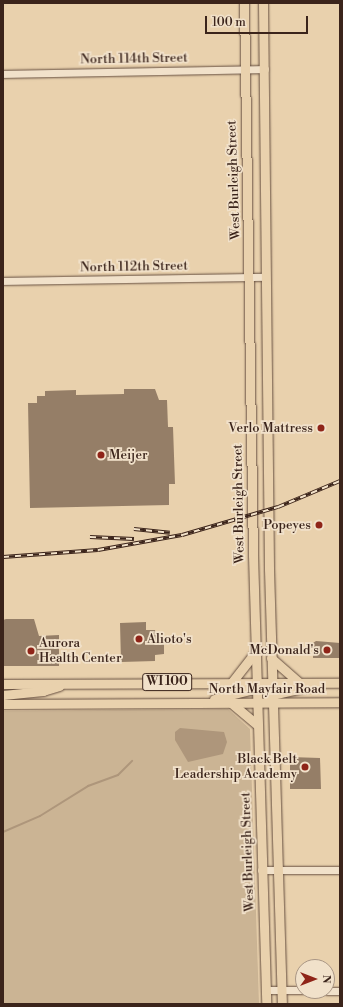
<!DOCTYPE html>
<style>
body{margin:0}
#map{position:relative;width:343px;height:1007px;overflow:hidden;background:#e9d1ad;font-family:"Libre Bodoni",serif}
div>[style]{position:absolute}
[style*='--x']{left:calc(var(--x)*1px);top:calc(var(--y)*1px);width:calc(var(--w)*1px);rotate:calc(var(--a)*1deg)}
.green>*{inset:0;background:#cbb494}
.water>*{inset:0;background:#ae967b}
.stream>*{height:2px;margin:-1px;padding:0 1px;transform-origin:1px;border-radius:1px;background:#ae967b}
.building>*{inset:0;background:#957e67}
.roads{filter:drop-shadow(0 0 1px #664f40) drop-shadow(0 0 1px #664f40)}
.minor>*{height:7px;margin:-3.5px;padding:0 3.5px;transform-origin:3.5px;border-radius:3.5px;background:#f1e1ca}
.major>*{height:9px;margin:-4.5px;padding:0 4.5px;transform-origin:4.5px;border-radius:4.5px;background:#e9d1ad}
.rail>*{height:3.5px;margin-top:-1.75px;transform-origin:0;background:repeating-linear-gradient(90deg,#f1e1ca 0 6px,#3b241b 0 12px);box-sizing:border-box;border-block:1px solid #3b241b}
.dots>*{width:11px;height:11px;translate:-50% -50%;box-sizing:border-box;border:2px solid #f1e1ca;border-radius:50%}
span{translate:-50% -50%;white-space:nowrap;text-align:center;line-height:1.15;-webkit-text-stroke:3.5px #f1e1ca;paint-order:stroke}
.shield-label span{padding:1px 3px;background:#f1e1ca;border:1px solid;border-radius:3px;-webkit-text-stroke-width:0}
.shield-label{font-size:12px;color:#3b241b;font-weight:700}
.street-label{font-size:13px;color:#3b241b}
.poi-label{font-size:13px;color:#3b241b}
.right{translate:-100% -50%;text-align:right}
.left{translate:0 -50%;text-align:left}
.frame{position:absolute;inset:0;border:4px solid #3b241b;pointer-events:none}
.north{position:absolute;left:295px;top:959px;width:40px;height:40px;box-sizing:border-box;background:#f1e1ca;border:1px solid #a89584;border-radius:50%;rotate:90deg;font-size:11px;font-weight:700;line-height:16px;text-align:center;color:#3b241b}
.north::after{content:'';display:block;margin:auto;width:14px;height:18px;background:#8f2418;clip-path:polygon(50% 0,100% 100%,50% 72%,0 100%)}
.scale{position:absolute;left:205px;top:16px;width:103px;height:18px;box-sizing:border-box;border:2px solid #3b241b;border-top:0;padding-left:5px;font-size:12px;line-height:14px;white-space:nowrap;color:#3b241b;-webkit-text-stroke:3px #f1e1ca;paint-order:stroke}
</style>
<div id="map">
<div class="green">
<i style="clip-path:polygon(228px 709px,250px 729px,259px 1004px,3px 1004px,3px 711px)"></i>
</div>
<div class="water">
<i style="clip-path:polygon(180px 728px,224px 732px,227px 742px,223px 754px,188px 762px,175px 740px,175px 732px)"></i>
</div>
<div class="stream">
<i style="--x:3;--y:832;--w:40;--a:-23.4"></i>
<i style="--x:40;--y:816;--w:57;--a:-32"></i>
<i style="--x:88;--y:786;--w:32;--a:-20"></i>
<i style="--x:118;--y:775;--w:20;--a:-45"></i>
</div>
<div class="building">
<i style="clip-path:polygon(124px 389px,155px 389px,159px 400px,167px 400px,168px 427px,173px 427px,175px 484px,169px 484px,169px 505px,30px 508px,28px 403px,37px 403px,37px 396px,45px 396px,45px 391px,76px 390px,76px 395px,124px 394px)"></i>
<i style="clip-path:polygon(6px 619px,34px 619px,39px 636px,59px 635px,59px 666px,3px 666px,3px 620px)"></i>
<i style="clip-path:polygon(146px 622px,146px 630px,155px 630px,158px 644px,164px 644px,164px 654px,155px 655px,155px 661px,121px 662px,120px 623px)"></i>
<i style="clip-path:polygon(316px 641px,340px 643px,340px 658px,313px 658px,313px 643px)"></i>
<i style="clip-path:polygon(290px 757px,320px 758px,321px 789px,290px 789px)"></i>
</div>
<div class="roads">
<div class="minor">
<i style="--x:3;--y:74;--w:262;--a:-1.1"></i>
<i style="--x:3;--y:281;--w:262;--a:-0.9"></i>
<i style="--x:261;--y:870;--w:79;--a:0"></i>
<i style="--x:265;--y:990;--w:38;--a:0"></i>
<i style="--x:327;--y:991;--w:13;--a:0"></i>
</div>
<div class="major">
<i style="--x:244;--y:3;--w:552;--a:89.07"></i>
<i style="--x:253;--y:555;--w:449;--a:88.3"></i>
<i style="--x:263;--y:3;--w:566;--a:89.39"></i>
<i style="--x:269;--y:569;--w:435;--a:88.3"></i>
<i style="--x:271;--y:658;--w:37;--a:41"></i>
<i style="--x:232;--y:682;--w:36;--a:-52"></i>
<i style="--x:3;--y:684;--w:337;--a:-0.2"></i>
<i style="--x:3;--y:695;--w:40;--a:-5.7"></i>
<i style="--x:43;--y:691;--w:17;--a:-17"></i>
<i style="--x:267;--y:696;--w:50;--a:-12.7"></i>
<i style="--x:214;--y:699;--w:49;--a:-14"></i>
<i style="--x:230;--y:702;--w:35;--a:40"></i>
<i style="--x:3;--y:704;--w:337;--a:-0.3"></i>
</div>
</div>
<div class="rail">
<i style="--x:134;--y:529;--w:36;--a:6"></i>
<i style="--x:90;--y:537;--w:44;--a:2.6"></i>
<i style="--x:3;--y:557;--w:95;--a:-4.2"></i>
<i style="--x:98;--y:550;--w:85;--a:-10.1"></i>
<i style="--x:182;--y:535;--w:100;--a:-16.3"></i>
<i style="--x:278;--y:507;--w:67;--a:-22.8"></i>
</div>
<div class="dots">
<i style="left:321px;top:428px;background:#8f2418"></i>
<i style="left:101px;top:455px;background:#8f2418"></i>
<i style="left:319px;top:525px;background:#8f2418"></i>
<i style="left:139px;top:639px;background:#8f2418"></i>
<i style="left:327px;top:650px;background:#8f2418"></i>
<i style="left:31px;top:651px;background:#8f2418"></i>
<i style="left:305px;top:767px;background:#8f2418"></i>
</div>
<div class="shield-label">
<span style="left:167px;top:682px">WI 100</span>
</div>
<div class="street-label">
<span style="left:134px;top:59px;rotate:-1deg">North 114th Street</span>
<span style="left:234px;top:180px;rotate:-92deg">West Burleigh Street</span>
<span style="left:134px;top:267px;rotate:-1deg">North 112th Street</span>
<span style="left:239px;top:504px;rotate:-91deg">West Burleigh Street</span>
<span style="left:267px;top:689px">North Mayfair Road</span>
<span style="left:248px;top:852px;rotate:-92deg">West Burleigh Street</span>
</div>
<div class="poi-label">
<span class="right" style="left:313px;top:428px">Verlo Mattress</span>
<span class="left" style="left:109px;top:455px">Meijer</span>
<span class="right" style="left:311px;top:525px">Popeyes</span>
<span class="left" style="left:147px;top:639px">Alioto's</span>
<span class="left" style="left:39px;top:651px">Aurora<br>Health Center</span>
<span class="right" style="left:319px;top:650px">McDonald's</span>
<span class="right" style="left:297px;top:767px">Black Belt<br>Leadership Academy</span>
</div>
<div class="frame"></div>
<div class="north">N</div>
<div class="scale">100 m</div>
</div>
